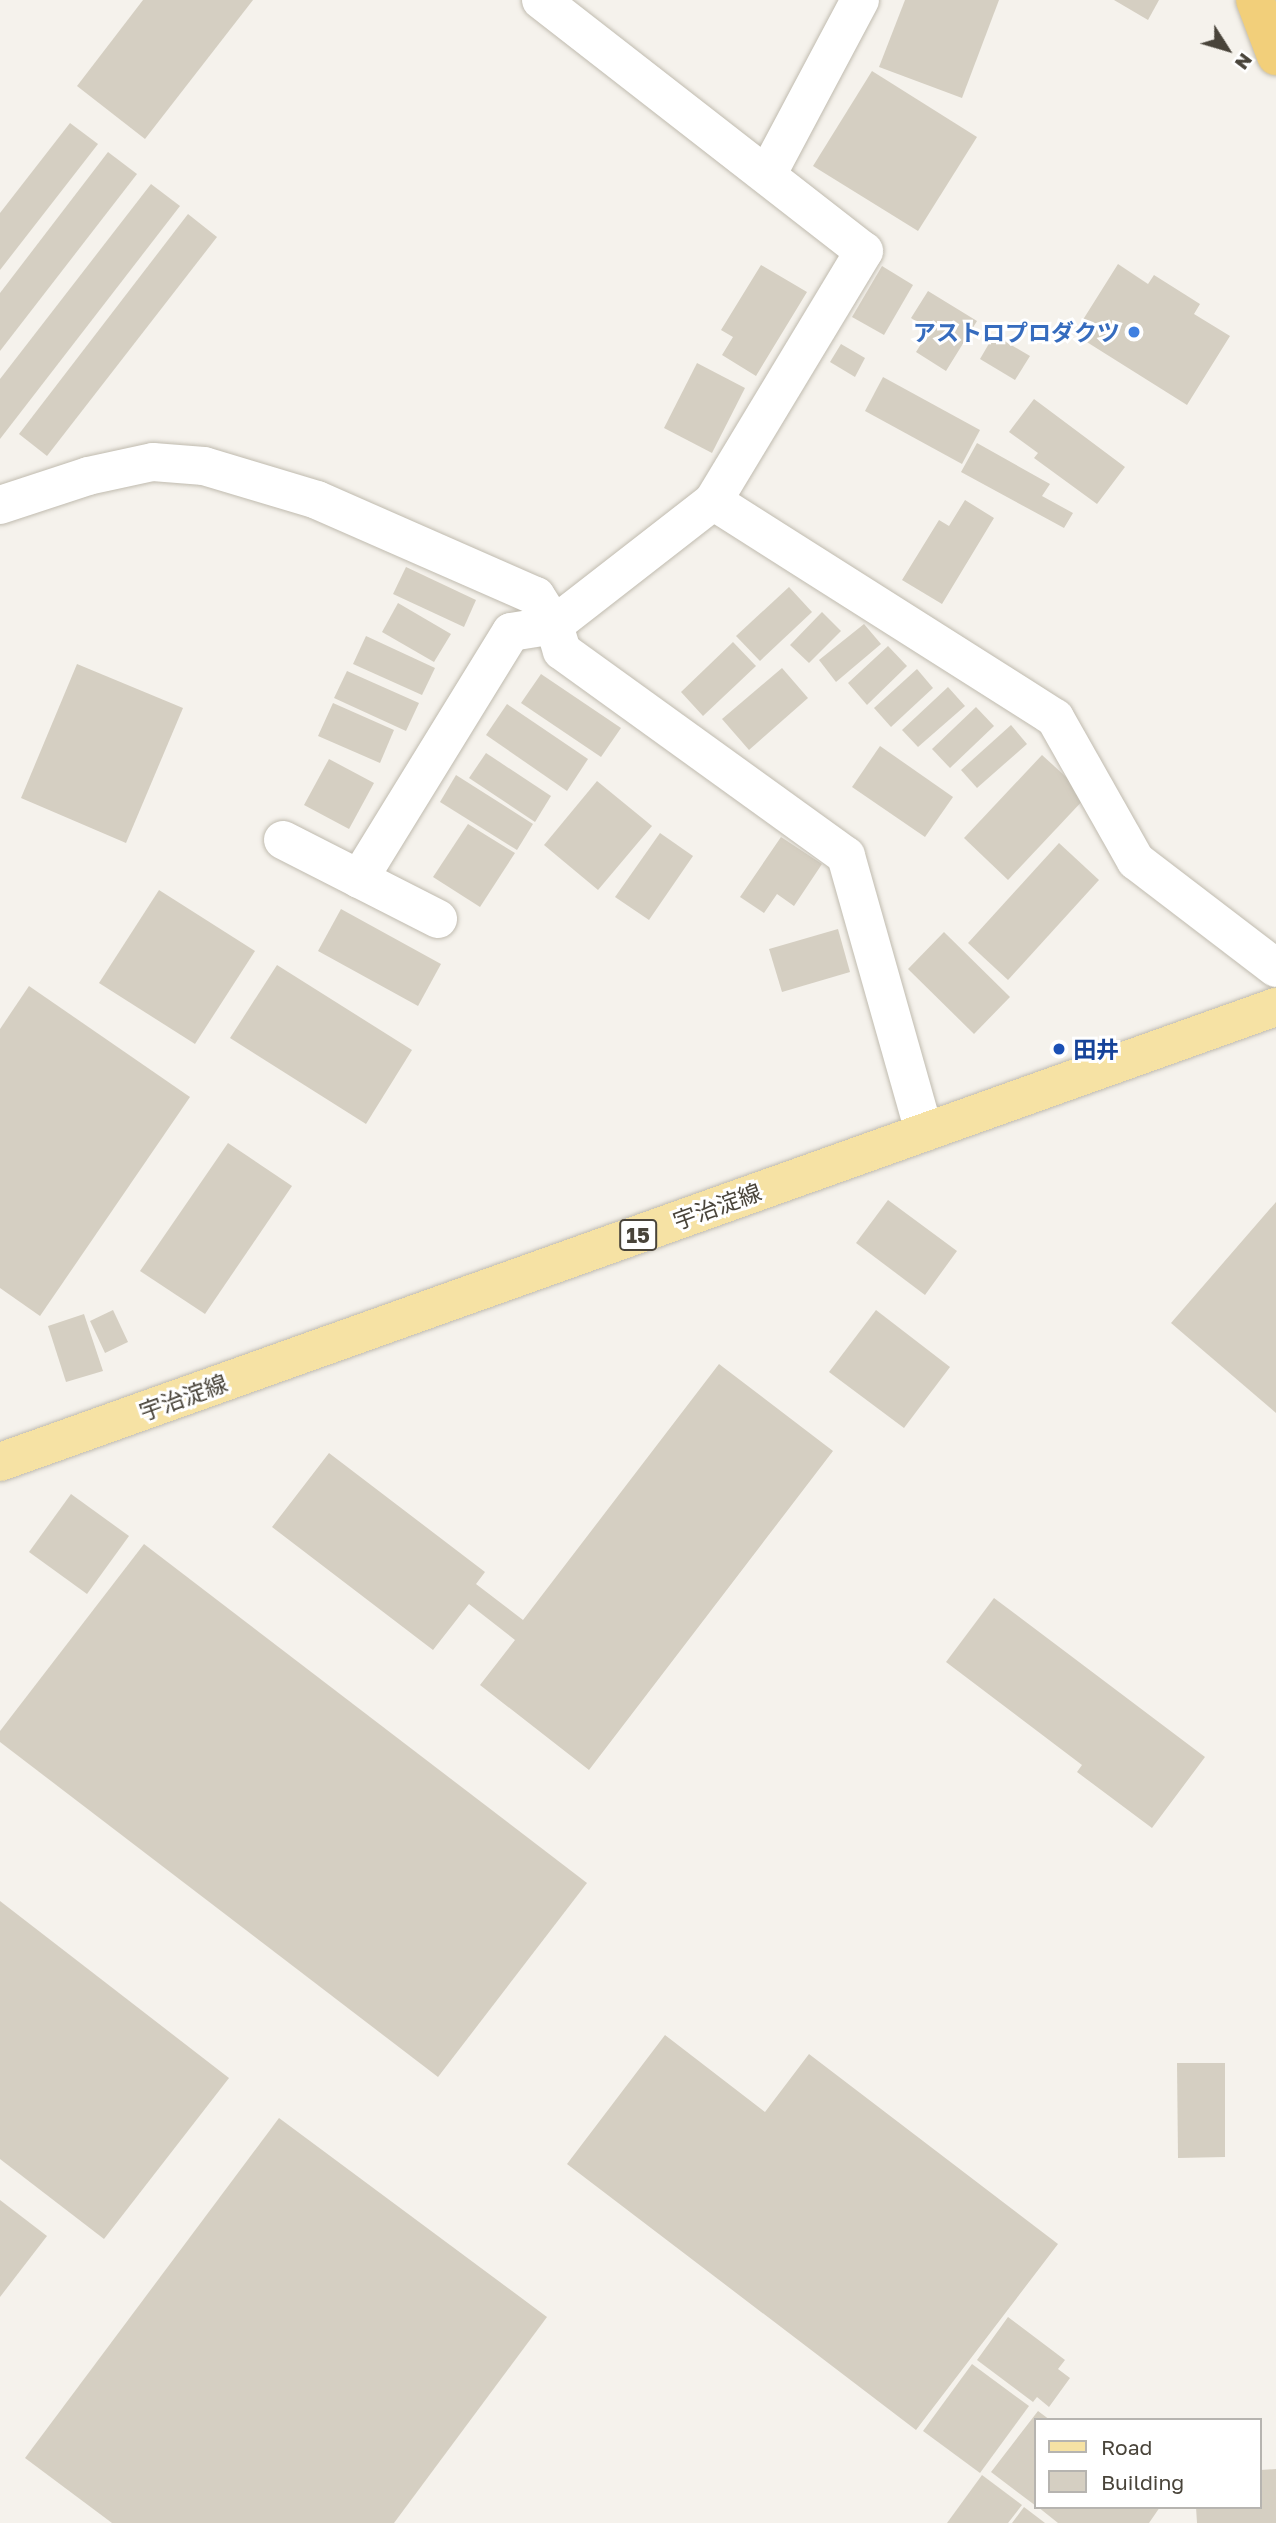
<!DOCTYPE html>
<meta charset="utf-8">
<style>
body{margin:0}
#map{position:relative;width:1276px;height:2523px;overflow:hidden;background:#f5f2ec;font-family:"Golos Text","Noto Sans JP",sans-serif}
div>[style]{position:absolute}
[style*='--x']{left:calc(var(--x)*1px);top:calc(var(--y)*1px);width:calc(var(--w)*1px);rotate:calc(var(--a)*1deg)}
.building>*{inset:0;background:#d5cfc2}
.roads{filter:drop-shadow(0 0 2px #c0bbaf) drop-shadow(0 0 2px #c0bbaf)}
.street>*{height:38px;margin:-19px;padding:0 19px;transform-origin:19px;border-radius:19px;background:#fff}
.primary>*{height:38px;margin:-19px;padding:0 19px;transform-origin:19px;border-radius:19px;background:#f6e2a4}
.highway>*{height:38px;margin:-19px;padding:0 19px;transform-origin:19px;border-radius:19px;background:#f2cf7a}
.dots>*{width:19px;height:19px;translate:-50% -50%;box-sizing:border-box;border:4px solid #fff;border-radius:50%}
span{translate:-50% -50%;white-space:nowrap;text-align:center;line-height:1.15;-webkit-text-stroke:6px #fff;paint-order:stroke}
.shield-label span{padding:2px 5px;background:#fff;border:2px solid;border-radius:5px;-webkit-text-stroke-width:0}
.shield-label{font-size:21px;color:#49443a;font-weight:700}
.shop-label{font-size:23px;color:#366cbe;font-weight:700}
.right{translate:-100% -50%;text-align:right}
.transit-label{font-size:23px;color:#164399;font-weight:700}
.left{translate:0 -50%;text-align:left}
.street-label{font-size:23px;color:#49443a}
.legend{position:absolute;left:1034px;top:2418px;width:228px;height:91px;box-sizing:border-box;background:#fff;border:2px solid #b6b4b0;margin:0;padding:9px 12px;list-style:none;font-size:21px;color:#49443a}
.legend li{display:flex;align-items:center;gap:14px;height:35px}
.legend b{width:35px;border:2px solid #b6b4b0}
.north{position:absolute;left:1192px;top:14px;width:70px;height:70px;-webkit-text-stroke:5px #fff;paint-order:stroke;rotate:127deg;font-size:19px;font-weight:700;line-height:28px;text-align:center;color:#49443a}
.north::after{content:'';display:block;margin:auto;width:24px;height:32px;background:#49443a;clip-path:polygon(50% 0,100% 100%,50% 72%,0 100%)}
</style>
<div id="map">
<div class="building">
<i style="clip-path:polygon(143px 0,253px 0,145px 139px,77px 86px)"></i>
<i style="clip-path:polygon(905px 0,999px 0,962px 98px,879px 67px)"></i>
<i style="clip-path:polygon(1114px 0,1159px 0,1148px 20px)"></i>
<i style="clip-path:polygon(872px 71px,977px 137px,918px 231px,813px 166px)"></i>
<i style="clip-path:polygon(70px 123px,98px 144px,0 270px,0 213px)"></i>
<i style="clip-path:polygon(108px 152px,137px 174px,0 351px,0 293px)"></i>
<i style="clip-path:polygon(151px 184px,180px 206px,0 439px,0 379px)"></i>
<i style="clip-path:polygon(188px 214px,217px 237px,47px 456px,19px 434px)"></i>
<i style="clip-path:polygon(1118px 264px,1148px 284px,1154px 275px,1200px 304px,1194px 314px,1230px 336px,1187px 405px,1074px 334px)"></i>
<i style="clip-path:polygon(761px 265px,807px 292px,756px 376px,722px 355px,733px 337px,721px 330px)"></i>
<i style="clip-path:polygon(882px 266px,913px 285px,884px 335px,852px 317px)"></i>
<i style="clip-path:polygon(928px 291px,977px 321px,946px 371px,916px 352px,930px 330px,911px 318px)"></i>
<i style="clip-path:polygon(994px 335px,1030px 356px,1015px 380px,980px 359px)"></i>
<i style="clip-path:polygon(841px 344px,865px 358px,855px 377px,830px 362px)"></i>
<i style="clip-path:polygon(697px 363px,745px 388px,712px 453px,664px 428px)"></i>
<i style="clip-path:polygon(883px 377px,980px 430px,962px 464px,865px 411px)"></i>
<i style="clip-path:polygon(1034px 399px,1125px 467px,1097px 504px,1034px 458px,1038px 453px,1009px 432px)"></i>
<i style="clip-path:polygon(977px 443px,1050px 484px,1042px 496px,1073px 513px,1064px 528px,961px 472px)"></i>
<i style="clip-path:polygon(965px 500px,994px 518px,942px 604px,902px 580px,939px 520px,949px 526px)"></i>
<i style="clip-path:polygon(406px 567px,476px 600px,464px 627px,393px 594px)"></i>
<i style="clip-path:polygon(789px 587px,812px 612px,760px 661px,736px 636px)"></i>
<i style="clip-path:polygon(398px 603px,451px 634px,434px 662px,382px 632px)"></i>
<i style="clip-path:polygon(822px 612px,841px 631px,809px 663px,790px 645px)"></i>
<i style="clip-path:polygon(864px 624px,881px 644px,836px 682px,819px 660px)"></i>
<i style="clip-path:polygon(366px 636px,435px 668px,422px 695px,353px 664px)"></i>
<i style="clip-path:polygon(733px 642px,756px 666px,703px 716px,681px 692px)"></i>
<i style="clip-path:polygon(888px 646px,907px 666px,867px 705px,848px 683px)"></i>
<i style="clip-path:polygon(77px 664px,183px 708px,126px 843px,21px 798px)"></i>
<i style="clip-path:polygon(782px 668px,808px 698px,749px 750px,722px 719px)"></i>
<i style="clip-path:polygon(917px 669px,933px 688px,891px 727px,874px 708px)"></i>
<i style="clip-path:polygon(347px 671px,419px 703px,406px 731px,334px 698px)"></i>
<i style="clip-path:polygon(541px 674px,621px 728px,601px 757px,521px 703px)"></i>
<i style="clip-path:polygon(948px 687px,965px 706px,918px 747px,902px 730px)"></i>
<i style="clip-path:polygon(333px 703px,394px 730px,380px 763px,318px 736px)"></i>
<i style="clip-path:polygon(507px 704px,588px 759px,567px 791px,486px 735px)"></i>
<i style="clip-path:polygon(976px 707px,994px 726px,950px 768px,932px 749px)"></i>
<i style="clip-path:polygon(1011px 725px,1027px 744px,977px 788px,961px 770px)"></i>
<i style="clip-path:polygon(880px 746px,953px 797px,925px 837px,852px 787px)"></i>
<i style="clip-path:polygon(486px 753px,551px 796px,535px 822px,469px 778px)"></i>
<i style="clip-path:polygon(1042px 755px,1087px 796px,1008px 880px,964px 838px)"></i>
<i style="clip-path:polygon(329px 759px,374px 783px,349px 829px,304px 805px)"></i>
<i style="clip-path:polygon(456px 775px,533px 824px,517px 850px,440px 802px)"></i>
<i style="clip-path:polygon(597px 781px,652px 826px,598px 890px,544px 845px)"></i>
<i style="clip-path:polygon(468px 824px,515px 853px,480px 907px,433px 877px)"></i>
<i style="clip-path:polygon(660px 833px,693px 856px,649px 920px,615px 897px)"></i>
<i style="clip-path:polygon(781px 837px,822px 864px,794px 906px,777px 894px,764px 913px,740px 897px)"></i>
<i style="clip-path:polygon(1059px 843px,1099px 880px,1008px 980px,968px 943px)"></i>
<i style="clip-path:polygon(159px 890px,255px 951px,195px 1044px,99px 983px)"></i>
<i style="clip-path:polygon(341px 909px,441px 964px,418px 1006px,318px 951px)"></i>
<i style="clip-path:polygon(838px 929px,850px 972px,782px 992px,769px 949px)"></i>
<i style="clip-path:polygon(944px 932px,1010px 997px,974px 1034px,908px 969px)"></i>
<i style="clip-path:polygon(277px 965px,412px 1050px,366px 1124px,230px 1038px)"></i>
<i style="clip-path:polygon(29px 986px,190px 1097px,40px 1316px,0 1288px,0 1029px)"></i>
<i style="clip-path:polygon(228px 1143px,292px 1186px,205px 1314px,140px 1271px)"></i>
<i style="clip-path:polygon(888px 1200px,957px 1251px,925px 1295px,856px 1243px)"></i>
<i style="clip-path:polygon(1276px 1202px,1276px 1413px,1171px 1323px)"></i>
<i style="clip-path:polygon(113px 1310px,128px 1342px,105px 1353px,90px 1321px)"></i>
<i style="clip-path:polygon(876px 1310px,950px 1367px,904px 1428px,829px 1372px)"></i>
<i style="clip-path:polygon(84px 1314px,103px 1371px,66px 1382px,48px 1326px)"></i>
<i style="clip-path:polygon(719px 1364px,833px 1451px,589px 1770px,480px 1685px,515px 1640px,469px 1604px,433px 1650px,272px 1527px,329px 1453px,485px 1572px,476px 1584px,523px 1620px)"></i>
<i style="clip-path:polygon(71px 1494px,129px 1536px,87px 1594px,29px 1552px)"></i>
<i style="clip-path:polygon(144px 1544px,587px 1883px,438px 2077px,0 1742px,0 1731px)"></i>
<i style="clip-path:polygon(994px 1598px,1205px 1757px,1152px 1828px,1077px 1772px,1082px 1765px,946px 1662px)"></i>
<i style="clip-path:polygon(0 1901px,229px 2078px,104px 2239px,0 2159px)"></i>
<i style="clip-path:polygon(665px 2035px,765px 2112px,809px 2054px,1058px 2244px,916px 2430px,567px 2164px)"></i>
<i style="clip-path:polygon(1177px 2063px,1225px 2063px,1225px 2157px,1178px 2158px)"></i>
<i style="clip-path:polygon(279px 2118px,547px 2317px,394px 2523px,112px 2523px,25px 2458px)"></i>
<i style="clip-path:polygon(0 2200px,47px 2236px,0 2297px)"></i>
<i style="clip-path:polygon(1008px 2317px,1065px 2360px,1058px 2369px,1070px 2378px,1049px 2407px,1037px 2397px,1033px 2402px,977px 2360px)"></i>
<i style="clip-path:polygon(972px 2364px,1029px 2406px,980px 2473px,923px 2431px)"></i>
<i style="clip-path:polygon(1038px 2411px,1050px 2420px,1036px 2420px,1036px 2506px,991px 2472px)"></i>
<i style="clip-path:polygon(1276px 2469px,1276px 2523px,1197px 2523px,1196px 2507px,1260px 2507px,1260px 2470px)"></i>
<i style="clip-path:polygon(982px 2475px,1022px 2505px,1008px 2523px,947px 2523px)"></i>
<i style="clip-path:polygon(1024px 2507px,1045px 2523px,1012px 2523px)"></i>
<i style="clip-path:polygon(1038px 2507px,1160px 2507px,1149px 2523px,1058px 2523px)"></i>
</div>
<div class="roads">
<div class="street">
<i style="--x:541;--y:0;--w:409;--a:37.9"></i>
<i style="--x:864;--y:251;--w:292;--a:121.1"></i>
<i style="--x:767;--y:175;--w:198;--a:-62"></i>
<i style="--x:0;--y:505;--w:93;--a:-18.2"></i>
<i style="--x:88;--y:476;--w:66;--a:-12.2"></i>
<i style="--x:153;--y:462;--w:51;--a:4.5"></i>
<i style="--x:204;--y:466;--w:118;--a:16.7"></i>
<i style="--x:317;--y:500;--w:239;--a:23.7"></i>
<i style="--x:536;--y:596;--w:34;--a:58"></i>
<i style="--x:554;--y:625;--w:27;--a:73"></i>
<i style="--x:562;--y:651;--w:350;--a:35.8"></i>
<i style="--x:846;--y:856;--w:287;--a:74.2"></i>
<i style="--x:283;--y:840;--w:174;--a:27"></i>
<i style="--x:359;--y:879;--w:290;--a:-58.4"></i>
<i style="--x:511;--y:632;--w:44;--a:-9.2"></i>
<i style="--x:554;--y:625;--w:202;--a:-37.9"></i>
<i style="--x:713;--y:501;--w:405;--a:32.4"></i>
<i style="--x:1055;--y:718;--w:164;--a:60.5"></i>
<i style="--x:1136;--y:861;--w:176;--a:37.4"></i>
</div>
<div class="primary">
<i style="--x:0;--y:1462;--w:1355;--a:-19.63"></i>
</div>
<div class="highway">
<i style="--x:1255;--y:0;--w:60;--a:69.4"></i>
</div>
</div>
<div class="dots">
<i style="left:1134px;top:332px;background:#3f7fe0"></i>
<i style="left:1059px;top:1049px;background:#1a4fb4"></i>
</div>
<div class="shield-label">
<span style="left:638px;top:1235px">15</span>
</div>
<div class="shop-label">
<span class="right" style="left:1120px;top:332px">アストロプロダクツ</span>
</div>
<div class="transit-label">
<span class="left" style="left:1073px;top:1049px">田井</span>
</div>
<div class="street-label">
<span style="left:717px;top:1206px;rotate:-20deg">宇治淀線</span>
<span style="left:183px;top:1397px;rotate:-20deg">宇治淀線</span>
</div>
<ul class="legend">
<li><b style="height:9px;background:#f6e2a4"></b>Road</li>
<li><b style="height:19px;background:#d5cfc2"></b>Building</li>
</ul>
<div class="north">N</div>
</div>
